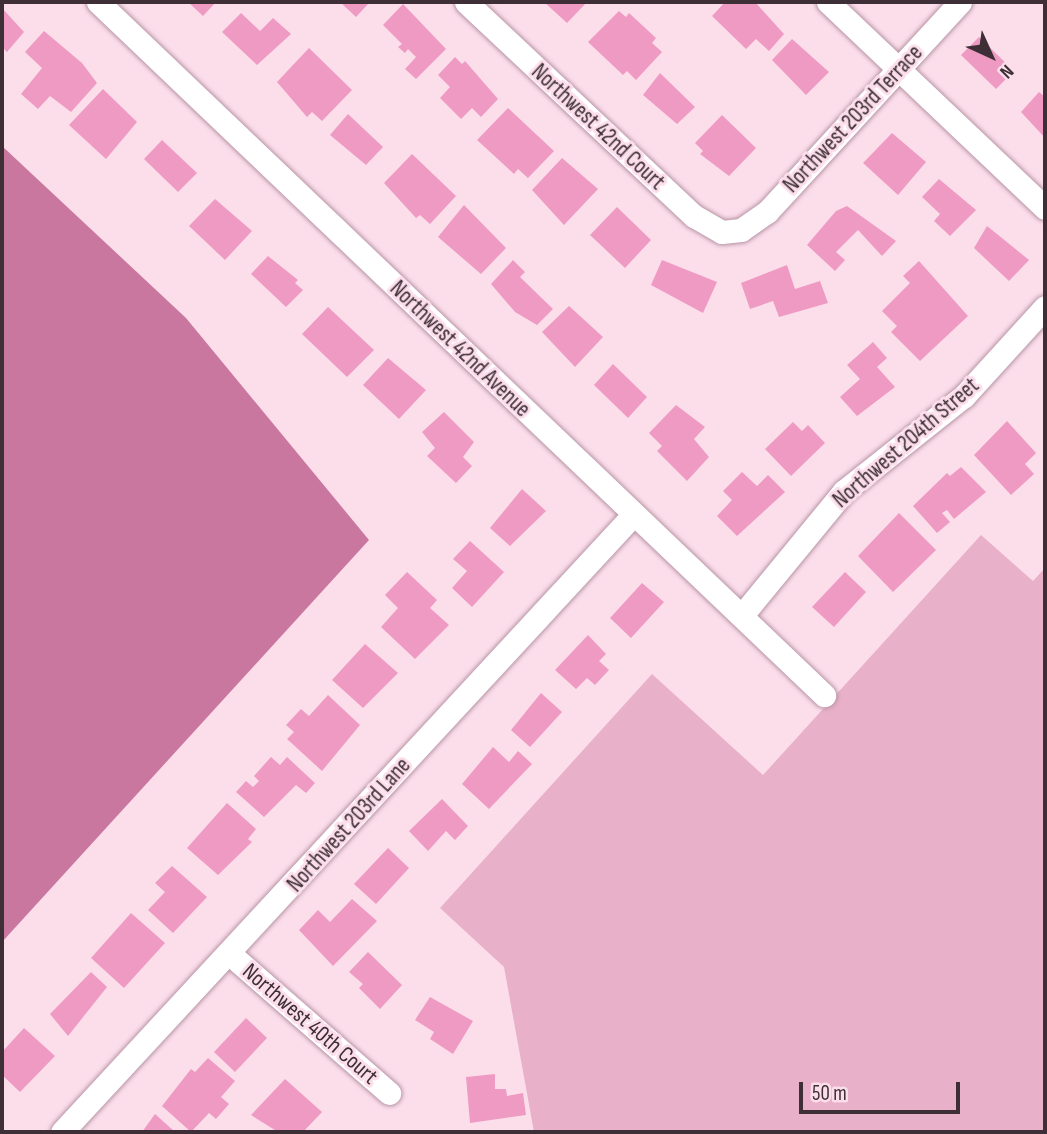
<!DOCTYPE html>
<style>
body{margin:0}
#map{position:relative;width:1047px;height:1134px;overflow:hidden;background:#fcdeeb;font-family:"Sofia Sans Condensed",sans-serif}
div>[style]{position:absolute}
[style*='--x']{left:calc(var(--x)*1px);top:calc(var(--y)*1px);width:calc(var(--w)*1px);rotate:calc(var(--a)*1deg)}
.green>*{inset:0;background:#e9b0c9}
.water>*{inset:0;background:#c9779f}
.building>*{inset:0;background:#ef9ac3}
.roads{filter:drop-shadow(0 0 2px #b895a5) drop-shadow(0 0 2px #b895a5)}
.street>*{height:23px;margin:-11.5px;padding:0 11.5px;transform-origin:11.5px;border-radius:11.5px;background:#fff}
span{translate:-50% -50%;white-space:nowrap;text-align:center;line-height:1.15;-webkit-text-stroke:6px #fcdeeb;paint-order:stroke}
.street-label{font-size:23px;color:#3d2f35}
.frame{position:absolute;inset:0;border:4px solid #3d2f35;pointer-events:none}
.north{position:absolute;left:956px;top:21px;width:70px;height:70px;-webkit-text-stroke:5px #fcdeeb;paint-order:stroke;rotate:135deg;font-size:19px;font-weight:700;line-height:28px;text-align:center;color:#3d2f35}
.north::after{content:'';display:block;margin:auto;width:24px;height:32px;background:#3d2f35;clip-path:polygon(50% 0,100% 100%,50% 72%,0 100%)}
.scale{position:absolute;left:799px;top:1082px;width:161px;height:32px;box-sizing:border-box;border:4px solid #3d2f35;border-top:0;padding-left:9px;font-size:21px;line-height:24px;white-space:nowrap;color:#3d2f35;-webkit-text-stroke:5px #fcdeeb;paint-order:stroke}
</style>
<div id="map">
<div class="green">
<i style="clip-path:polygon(981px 535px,1033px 581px,1045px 568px,1045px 1132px,534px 1132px,504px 967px,440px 908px,652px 674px,763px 775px)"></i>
</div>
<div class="water">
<i style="clip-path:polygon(2px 146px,186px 318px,369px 540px,2px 942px)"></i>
</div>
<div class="building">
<i style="clip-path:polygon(188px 2px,216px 2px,203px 16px)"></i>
<i style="clip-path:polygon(340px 2px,370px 2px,356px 17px)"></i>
<i style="clip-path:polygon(544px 2px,587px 2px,567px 23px)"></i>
<i style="clip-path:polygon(725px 2px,755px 2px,784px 34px,769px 51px,756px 39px,746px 49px,712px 16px)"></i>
<i style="clip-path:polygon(403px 4px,446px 49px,416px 79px,405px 69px,416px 57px,408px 49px,405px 53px,398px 47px,402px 44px,383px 25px)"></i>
<i style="clip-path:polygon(2px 8px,24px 32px,7px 52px,2px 47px)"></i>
<i style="clip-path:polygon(619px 11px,626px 17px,629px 13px,656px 38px,652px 43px,662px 52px,636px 80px,627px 71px,623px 75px,588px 42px)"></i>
<i style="clip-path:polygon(241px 13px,260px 31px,273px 18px,291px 34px,257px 65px,222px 32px)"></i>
<i style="clip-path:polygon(44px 31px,82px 63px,97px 83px,71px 112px,50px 96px,38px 109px,21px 94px,42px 68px,25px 52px)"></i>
<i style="clip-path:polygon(979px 37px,1014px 71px,996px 89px,961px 55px)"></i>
<i style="clip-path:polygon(792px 39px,829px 72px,806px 95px,772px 60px)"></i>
<i style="clip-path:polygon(309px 48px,352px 90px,322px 121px,312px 112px,307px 117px,277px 82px)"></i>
<i style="clip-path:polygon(455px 57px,462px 64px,465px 61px,498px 99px,481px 117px,472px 108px,461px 119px,440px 98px,450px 87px,438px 75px)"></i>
<i style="clip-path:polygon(660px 73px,695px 107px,677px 124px,643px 95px)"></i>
<i style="clip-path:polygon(103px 89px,137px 122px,106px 159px,69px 125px)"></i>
<i style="clip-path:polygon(1039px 92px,1045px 97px,1045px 138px,1021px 112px)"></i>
<i style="clip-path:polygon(508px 108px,554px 151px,528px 178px,518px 169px,514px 174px,477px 140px)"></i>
<i style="clip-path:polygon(348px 114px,383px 147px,366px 165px,330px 135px)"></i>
<i style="clip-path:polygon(722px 115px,756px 148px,729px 176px,700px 154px,703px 151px,695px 143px)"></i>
<i style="clip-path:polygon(892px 133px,926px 162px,898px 195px,863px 163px)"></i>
<i style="clip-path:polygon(162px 140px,197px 173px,178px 192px,144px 159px)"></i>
<i style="clip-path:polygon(412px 154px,456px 196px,430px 224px,420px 215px,416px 218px,384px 183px)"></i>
<i style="clip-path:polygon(562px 158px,598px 189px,564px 225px,532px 190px)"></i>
<i style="clip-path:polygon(939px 179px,976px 210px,950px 236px,934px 221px,940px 214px,922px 197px)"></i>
<i style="clip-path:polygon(215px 199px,252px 231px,225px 260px,189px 226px)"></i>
<i style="clip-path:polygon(464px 205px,506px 248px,481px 274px,438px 237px)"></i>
<i style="clip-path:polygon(847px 206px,896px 241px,882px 256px,858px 230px,836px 252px,845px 260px,835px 271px,807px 245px,836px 211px)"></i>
<i style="clip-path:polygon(617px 207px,651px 240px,625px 268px,590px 235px)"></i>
<i style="clip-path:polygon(987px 226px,1029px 260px,1009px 281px,974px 248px)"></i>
<i style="clip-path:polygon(268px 256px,298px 280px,295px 283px,303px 290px,286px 307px,251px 274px)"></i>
<i style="clip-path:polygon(513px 260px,525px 272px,520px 277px,553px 309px,537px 325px,515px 312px,491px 284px)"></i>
<i style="clip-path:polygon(662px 260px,717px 282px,703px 313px,651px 285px)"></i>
<i style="clip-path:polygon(919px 261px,968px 316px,920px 361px,891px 332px,897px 326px,882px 311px,910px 283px,903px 276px)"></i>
<i style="clip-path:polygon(787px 265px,795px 289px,820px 281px,828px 303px,779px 317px,773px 301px,750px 309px,741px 283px)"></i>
<i style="clip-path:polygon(569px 306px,603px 337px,575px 367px,542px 332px)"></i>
<i style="clip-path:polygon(328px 307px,374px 350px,347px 377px,302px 334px)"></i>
<i style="clip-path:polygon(873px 342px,887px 358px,877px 367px,895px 387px,857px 416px,840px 397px,860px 379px,847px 365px)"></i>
<i style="clip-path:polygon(388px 358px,426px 390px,399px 419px,363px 385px)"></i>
<i style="clip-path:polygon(613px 364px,647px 397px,628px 418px,594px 385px)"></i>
<i style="clip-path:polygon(676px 405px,705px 427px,694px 439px,709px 457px,687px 481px,657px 451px,662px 446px,649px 433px)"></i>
<i style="clip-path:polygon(444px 412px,474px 442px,463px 457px,472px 466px,456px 483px,427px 456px,435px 448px,422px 432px)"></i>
<i style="clip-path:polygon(1007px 421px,1036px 453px,1025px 464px,1034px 474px,1011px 495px,974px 455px)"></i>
<i style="clip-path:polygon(793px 422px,802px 431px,808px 425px,825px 443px,791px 476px,765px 449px)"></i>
<i style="clip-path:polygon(961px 467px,986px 492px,954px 519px,947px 510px,942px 513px,950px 522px,937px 533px,913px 506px,947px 473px,950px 476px)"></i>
<i style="clip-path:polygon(742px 472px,757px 486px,768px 475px,785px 492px,737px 536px,717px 516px,732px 500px,723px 491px)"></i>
<i style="clip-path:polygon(522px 489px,546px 511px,510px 546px,490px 528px)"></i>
<i style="clip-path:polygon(899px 513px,936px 550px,893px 592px,858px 556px)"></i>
<i style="clip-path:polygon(470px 541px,504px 572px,472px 607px,452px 588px,467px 571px,453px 559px)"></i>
<i style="clip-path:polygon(407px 572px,437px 600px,430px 608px,449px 625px,415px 659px,381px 627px,398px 608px,385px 595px)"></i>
<i style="clip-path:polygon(845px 572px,866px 592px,834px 627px,812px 607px)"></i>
<i style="clip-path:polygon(642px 583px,664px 602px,631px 638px,610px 618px)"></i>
<i style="clip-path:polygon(588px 635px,606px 654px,599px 661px,609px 670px,595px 685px,587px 678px,576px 689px,555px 670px)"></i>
<i style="clip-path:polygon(365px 644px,398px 673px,363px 708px,332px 680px)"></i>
<i style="clip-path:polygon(541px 693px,562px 712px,530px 747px,511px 730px)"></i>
<i style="clip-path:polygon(328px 695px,360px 725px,322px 771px,287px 739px,294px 732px,286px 725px,301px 709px,309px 716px)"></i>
<i style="clip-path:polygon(493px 747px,509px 762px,518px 751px,532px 764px,489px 809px,462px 784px)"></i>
<i style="clip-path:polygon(271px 757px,280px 765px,287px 757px,315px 783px,306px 793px,296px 785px,264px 817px,236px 792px,246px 781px,253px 787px,259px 781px,254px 776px)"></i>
<i style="clip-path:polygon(442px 799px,468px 826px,455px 840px,446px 831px,428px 851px,409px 831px)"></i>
<i style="clip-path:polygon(227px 803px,256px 829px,248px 839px,252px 842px,218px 875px,187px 848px)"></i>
<i style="clip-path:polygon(388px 848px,409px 868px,376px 904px,354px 884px)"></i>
<i style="clip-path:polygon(172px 866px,207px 897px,173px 933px,148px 910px,165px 892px,155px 883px)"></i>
<i style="clip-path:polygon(352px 899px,377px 921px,333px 966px,299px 930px,318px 910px,330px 922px)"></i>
<i style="clip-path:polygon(131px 913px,165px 943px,124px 988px,91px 958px)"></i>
<i style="clip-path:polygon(368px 952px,402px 985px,380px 1009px,359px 988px,363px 984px,349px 972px)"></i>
<i style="clip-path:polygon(91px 972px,107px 987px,68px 1036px,50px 1014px)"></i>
<i style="clip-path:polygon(430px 997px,473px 1021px,453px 1054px,430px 1039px,434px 1032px,415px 1020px)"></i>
<i style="clip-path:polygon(246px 1018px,267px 1038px,235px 1072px,214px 1052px)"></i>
<i style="clip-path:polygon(24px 1028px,55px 1056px,20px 1092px,2px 1075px,2px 1052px)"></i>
<i style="clip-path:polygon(208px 1058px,235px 1081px,221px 1097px,229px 1104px,216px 1119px,209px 1113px,191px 1132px,162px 1106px,191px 1069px,195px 1072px)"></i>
<i style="clip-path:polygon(495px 1074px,495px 1089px,506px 1089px,507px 1096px,523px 1093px,526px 1115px,470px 1123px,466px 1077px)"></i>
<i style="clip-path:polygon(285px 1079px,322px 1112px,303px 1132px,278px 1132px,251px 1115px)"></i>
<i style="clip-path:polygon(155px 1114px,175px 1132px,142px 1132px)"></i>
</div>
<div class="roads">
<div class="street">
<i style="--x:98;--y:2;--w:1004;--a:43.67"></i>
<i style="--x:466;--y:2;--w:313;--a:43.2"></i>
<i style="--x:694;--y:216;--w:32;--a:30"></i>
<i style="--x:722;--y:232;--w:19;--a:-6"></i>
<i style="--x:741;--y:230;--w:32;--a:-35"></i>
<i style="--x:767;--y:212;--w:285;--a:-47.4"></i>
<i style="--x:828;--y:2;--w:299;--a:43.5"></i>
<i style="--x:743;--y:614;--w:159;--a:-50.6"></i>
<i style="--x:844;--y:491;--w:153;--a:-38.4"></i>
<i style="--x:964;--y:396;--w:120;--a:-47.7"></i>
<i style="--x:231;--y:955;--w:210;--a:41.1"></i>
<i style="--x:62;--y:1132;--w:841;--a:-47.22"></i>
</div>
</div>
<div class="street-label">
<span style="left:853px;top:119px;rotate:-47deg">Northwest 203rd Terrace</span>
<span style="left:598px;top:127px;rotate:43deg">Northwest 42nd Court</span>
<span style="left:460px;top:349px;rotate:44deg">Northwest 42nd Avenue</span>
<span style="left:906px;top:443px;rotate:-41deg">Northwest 204th Street</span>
<span style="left:349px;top:825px;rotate:-48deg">Northwest 203rd Lane</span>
<span style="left:310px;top:1024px;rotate:41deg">Northwest 40th Court</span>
</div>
<div class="frame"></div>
<div class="north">N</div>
<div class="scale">50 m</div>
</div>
